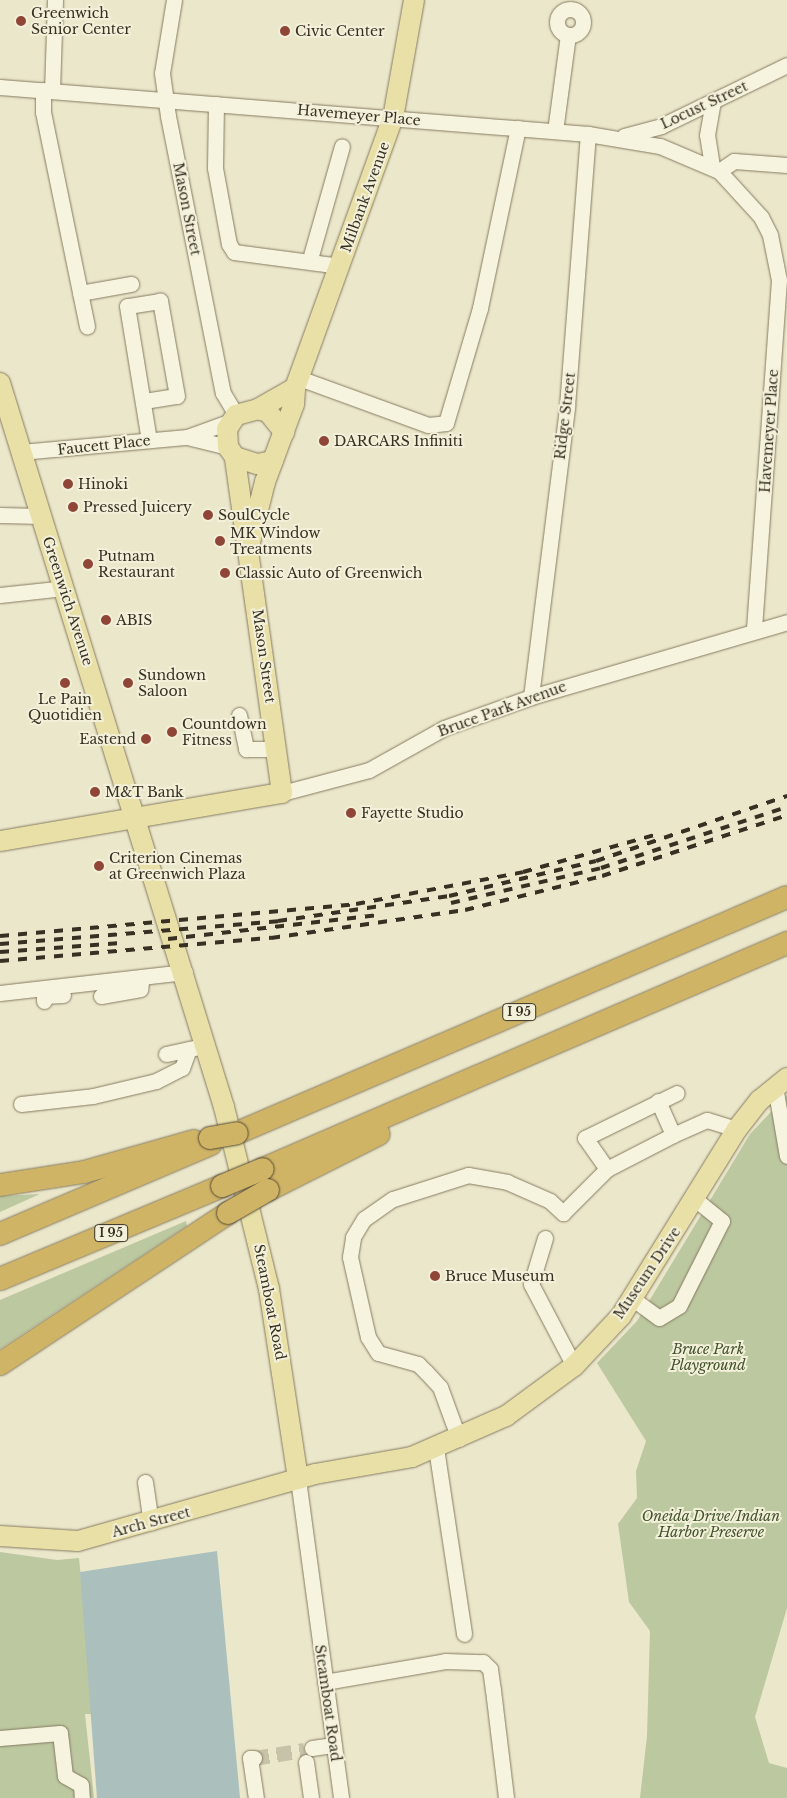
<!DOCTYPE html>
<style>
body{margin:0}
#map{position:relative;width:787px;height:1798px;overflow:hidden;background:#ebe7cb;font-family:"Libre Baskerville",serif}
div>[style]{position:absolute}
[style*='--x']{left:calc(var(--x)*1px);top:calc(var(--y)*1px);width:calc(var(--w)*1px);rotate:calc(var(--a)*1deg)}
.green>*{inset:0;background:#bcc8a0}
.water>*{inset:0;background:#abc0bd}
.minor-tunnel>*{height:15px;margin-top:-7.5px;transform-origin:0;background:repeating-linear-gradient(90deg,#c7c3a9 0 15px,transparent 0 23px)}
.roads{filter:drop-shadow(0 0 1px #867b61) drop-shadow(0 0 1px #867b61)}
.minor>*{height:15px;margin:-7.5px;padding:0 7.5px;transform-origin:7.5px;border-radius:7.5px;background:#f6f3de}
.minor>.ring{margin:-7.5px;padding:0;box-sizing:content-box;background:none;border:15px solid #f6f3de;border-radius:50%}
.major>*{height:20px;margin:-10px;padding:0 10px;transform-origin:10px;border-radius:10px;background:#e9e0a8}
.highway>*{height:22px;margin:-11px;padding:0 11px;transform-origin:11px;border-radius:11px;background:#cfb466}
.rail>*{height:4px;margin-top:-2px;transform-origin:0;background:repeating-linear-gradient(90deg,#383123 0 9px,transparent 0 18px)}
.bridges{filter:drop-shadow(0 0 1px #554934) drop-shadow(0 0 1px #554934)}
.highway-bridge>*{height:22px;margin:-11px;padding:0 11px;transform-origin:11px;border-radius:11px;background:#cfb466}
.dots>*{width:14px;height:14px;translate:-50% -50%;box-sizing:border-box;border:2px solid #f3f0da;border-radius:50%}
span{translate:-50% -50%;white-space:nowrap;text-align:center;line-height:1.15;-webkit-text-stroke:4px #f3f0da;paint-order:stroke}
.shield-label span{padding:1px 4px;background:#f3f0da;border:1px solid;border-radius:4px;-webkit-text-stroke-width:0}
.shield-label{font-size:12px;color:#383123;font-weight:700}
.poi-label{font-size:14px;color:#383123}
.left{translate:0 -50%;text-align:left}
.right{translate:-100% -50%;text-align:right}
.street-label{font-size:14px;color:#383123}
.park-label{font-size:14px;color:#42532b;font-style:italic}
</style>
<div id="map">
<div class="green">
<i style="clip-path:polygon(787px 1095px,787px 1608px,755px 1717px,769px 1763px,787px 1768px,787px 1798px,640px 1798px,647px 1736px,650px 1631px,629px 1602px,618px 1524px,637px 1498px,636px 1471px,646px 1441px,597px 1363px,637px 1321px,750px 1134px)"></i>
<i style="clip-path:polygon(40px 1194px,0 1212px,0 1196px)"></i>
<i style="clip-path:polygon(186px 1221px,187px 1226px,0 1349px,0 1300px)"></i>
<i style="clip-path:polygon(0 1552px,57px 1560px,79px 1558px,94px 1714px,85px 1714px,94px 1798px,0 1798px)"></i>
</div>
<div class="water">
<i style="clip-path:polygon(217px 1551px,240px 1798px,97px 1798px,80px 1572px)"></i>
</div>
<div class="minor-tunnel">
<i style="--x:254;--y:1758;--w:51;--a:-9.1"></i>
</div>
<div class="roads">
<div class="minor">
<i style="--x:174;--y:0;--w:74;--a:99.3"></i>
<i style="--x:162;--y:73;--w:43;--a:82.1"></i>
<i style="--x:168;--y:116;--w:282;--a:78.8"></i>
<i style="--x:223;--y:393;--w:26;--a:59"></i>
<i class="ring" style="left:557px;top:9px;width:11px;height:11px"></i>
<i style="--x:0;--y:87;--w:590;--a:4.57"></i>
<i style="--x:588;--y:134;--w:73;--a:9.5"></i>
<i style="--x:660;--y:146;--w:64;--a:23"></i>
<i style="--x:719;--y:171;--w:62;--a:47.6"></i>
<i style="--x:761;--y:217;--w:20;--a:63"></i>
<i style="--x:770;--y:235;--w:46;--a:78.7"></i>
<i style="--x:779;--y:280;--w:350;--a:94.1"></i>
<i style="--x:43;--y:90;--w:22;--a:90"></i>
<i style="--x:43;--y:112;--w:219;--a:78.4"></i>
<i style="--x:52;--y:91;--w:91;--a:-88.1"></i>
<i style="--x:216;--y:104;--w:64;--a:90.9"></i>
<i style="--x:215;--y:168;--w:77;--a:79.6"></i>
<i style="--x:229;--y:244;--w:9;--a:58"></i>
<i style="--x:234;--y:252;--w:107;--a:7.5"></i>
<i style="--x:555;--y:131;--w:97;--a:-82.3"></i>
<i style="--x:624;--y:136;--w:38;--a:-15"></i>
<i style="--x:661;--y:126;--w:140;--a:-25.8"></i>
<i style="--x:712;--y:166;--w:31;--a:-99"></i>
<i style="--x:707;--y:135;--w:35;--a:-80"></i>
<i style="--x:719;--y:171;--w:18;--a:-34"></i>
<i style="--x:734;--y:161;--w:53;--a:4.3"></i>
<i style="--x:310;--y:259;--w:117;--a:-74.2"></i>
<i style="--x:80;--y:293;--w:52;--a:-10"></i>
<i style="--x:299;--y:378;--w:137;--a:20"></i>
<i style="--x:428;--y:425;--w:18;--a:-6"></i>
<i style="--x:446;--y:423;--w:120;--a:-73.5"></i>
<i style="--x:480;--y:308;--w:184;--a:-78.1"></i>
<i style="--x:144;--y:401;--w:33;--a:-9"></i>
<i style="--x:177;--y:396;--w:97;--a:-100.1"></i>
<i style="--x:160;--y:301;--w:33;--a:171"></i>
<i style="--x:127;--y:306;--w:136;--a:80.7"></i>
<i style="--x:187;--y:437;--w:42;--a:13.7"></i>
<i style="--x:21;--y:452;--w:167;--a:-5.2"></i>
<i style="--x:187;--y:437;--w:47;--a:-20"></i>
<i style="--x:0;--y:515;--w:41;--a:1.4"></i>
<i style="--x:0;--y:595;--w:64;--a:-6.2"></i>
<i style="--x:531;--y:697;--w:293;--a:-82.9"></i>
<i style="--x:567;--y:406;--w:273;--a:-85.6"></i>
<i style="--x:239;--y:715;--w:35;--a:78"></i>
<i style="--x:246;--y:749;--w:30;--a:0"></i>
<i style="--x:282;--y:793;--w:90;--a:-14.8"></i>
<i style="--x:369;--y:770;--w:86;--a:-29.2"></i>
<i style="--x:444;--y:728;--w:92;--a:-19.6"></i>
<i style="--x:531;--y:697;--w:267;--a:-16.3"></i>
<i style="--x:0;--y:993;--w:186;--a:-6.5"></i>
<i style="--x:101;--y:996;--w:40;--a:-10"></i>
<i style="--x:140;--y:989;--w:12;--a:-81"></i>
<i style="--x:44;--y:1001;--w:5;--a:-90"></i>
<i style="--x:44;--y:996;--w:19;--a:-3"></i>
<i style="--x:166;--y:1054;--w:30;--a:-12"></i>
<i style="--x:775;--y:1086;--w:71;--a:80.3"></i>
<i style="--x:658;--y:1101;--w:37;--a:66"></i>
<i style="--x:21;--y:1104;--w:72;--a:-6.3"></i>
<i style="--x:93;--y:1096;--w:65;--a:-13.4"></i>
<i style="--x:156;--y:1081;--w:29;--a:-27"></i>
<i style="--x:182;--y:1068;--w:20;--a:-70"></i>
<i style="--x:607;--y:1169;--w:38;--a:-125"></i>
<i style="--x:585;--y:1138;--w:102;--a:-26.1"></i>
<i style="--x:545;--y:1238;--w:48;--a:106.9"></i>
<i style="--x:531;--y:1284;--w:93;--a:62.3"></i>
<i style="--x:633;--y:1299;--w:32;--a:36"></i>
<i style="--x:659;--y:1318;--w:23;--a:-31"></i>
<i style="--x:679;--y:1306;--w:95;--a:-63.2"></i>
<i style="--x:722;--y:1221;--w:35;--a:-141"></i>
<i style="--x:459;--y:1439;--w:55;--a:-110.1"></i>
<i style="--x:440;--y:1387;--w:21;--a:-133"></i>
<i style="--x:426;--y:1372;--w:11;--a:-135"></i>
<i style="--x:418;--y:1364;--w:41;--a:-164.6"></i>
<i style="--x:378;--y:1353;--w:19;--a:-122"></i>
<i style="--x:368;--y:1337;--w:82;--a:-102.7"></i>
<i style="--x:350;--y:1257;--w:20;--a:-81"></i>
<i style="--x:353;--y:1237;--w:21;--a:-59"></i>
<i style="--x:364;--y:1219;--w:35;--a:-35"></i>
<i style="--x:393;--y:1199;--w:79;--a:-17.7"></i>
<i style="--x:468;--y:1175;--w:40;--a:10"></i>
<i style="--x:507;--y:1182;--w:47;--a:23.8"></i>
<i style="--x:550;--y:1201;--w:18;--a:43"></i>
<i style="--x:563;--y:1213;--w:62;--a:-45"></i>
<i style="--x:607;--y:1169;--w:74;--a:-27.3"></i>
<i style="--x:673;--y:1135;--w:37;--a:-24"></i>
<i style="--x:707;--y:1120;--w:31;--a:17"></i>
<i style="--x:436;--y:1448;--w:188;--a:81.4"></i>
<i style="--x:298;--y:1479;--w:322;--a:82.3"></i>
<i style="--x:145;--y:1482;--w:41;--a:81.7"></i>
<i style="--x:325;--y:1682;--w:122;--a:-9.9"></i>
<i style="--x:445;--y:1661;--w:38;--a:2"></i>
<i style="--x:483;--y:1662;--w:10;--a:45"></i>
<i style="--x:490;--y:1669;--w:21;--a:82"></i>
<i style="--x:493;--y:1690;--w:109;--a:83.1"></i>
<i style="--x:0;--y:1738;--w:60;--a:-4.8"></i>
<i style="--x:60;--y:1733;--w:43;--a:83.4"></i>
<i style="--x:65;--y:1776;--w:18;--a:29"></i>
<i style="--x:81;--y:1785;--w:13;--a:86"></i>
<i style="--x:312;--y:1748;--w:22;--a:-8"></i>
<i style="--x:254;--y:1758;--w:4;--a:180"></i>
<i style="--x:250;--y:1758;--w:40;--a:81.5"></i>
<i style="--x:306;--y:1762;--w:36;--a:82"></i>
</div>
<div class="major">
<i style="--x:0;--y:383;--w:758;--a:72.81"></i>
<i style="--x:224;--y:1107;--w:187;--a:76.1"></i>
<i style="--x:269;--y:1289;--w:192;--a:81.3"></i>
<i style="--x:258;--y:409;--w:43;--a:-29.6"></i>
<i style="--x:273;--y:461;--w:16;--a:169"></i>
<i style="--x:257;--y:464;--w:23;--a:-162"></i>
<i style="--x:235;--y:457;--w:12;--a:-125"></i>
<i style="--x:228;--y:447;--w:18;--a:-93"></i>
<i style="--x:227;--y:429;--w:17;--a:-57"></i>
<i style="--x:236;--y:415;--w:23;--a:-15"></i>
<i style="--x:258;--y:409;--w:10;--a:17"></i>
<i style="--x:268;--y:412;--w:26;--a:51"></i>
<i style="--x:250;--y:542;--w:62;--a:-76"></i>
<i style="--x:265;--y:482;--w:83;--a:-69.6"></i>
<i style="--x:294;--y:404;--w:16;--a:-86"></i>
<i style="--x:295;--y:388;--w:287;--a:-70.1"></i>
<i style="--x:393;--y:118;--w:120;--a:-79.9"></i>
<i style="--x:0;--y:841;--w:286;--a:-9.7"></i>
<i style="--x:282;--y:793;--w:339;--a:-98"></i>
<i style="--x:0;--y:1536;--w:78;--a:3.7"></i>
<i style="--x:78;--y:1541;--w:246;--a:-15.8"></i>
<i style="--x:315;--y:1474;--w:98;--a:-9.9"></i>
<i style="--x:412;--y:1457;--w:103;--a:-23.6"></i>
<i style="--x:506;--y:1416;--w:84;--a:-36.3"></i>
<i style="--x:574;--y:1366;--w:69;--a:-46.8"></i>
<i style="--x:621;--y:1316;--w:220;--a:-58.2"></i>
<i style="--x:737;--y:1129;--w:37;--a:-52"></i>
<i style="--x:760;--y:1100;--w:35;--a:-39"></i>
</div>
<div class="highway">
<i style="--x:237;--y:1133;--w:598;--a:-23.22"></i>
<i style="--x:263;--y:1169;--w:571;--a:-23.33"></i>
<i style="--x:0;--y:1185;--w:85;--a:-8.8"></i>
<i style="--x:84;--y:1172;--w:114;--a:-15.7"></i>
<i style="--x:268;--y:1190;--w:124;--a:-26.8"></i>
<i style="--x:0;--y:1234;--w:229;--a:-23.1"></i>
<i style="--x:0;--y:1279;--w:241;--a:-22.7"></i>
<i style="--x:0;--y:1364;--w:273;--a:-33.5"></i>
</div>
</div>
<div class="rail">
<i style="--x:451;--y:903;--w:154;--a:-13.1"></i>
<i style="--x:601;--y:868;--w:196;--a:-18.2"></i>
<i style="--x:0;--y:936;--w:357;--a:-5.1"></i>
<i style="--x:356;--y:904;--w:170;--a:-10.8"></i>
<i style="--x:523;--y:872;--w:137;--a:-15.7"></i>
<i style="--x:168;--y:939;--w:212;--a:-6.5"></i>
<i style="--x:0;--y:944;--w:279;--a:-4.7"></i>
<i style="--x:278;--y:921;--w:173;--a:-8.3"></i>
<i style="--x:449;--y:896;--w:151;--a:-13.4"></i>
<i style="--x:596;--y:861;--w:202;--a:-18.8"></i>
<i style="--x:0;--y:952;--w:121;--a:-4.3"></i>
<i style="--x:0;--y:961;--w:272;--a:-4.9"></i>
<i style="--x:271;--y:938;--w:196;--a:-8.2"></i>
<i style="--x:465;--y:910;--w:141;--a:-13.9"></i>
<i style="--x:602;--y:876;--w:195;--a:-18.2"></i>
</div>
<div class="bridges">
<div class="highway-bridge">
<i style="--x:210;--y:1138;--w:27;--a:-10"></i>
<i style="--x:222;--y:1186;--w:44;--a:-22.5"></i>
<i style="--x:228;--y:1213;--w:46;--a:-29.9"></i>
</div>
</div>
<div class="dots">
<i style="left:21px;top:21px;background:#8f4637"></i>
<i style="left:285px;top:31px;background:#8f4637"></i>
<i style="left:324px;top:441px;background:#8f4637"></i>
<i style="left:68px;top:484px;background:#8f4637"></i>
<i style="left:73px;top:507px;background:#8f4637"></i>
<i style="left:208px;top:515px;background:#8f4637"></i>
<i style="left:220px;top:541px;background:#8f4637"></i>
<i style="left:88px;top:564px;background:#8f4637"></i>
<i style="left:225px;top:573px;background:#8f4637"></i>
<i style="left:106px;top:620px;background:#8f4637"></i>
<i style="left:65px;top:683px;background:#8f4637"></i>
<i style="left:128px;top:683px;background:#8f4637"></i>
<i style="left:172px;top:732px;background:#8f4637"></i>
<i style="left:146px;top:739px;background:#8f4637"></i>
<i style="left:95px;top:792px;background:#8f4637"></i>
<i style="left:351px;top:813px;background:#8f4637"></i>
<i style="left:99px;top:866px;background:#8f4637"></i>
<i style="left:435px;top:1276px;background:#8f4637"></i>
</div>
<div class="shield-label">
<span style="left:519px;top:1012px">I 95</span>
<span style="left:111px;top:1233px">I 95</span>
</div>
<div class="poi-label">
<span class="left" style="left:31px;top:21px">Greenwich<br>Senior Center</span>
<span class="left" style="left:295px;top:31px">Civic Center</span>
<span class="left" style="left:334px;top:441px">DARCARS Infiniti</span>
<span class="left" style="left:78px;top:484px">Hinoki</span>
<span class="left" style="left:83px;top:507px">Pressed Juicery</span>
<span class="left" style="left:218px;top:515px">SoulCycle</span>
<span class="left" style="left:230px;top:541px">MK Window<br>Treatments</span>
<span class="left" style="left:98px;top:564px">Putnam<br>Restaurant</span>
<span class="left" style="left:235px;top:573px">Classic Auto of Greenwich</span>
<span class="left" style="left:116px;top:620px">ABIS</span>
<span class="left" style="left:138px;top:683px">Sundown<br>Saloon</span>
<span style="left:65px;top:707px">Le Pain<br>Quotidien</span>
<span class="left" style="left:182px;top:732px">Countdown<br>Fitness</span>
<span class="right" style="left:136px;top:739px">Eastend</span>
<span class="left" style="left:105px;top:792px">M&amp;T Bank</span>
<span class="left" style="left:361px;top:813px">Fayette Studio</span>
<span class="left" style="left:109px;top:866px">Criterion Cinemas<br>at Greenwich Plaza</span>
<span class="left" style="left:445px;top:1276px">Bruce Museum</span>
</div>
<div class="street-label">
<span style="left:704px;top:105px;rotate:-25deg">Locust Street</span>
<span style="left:359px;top:115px;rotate:5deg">Havemeyer Place</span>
<span style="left:365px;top:197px;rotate:-70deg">Milbank Avenue</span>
<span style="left:187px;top:209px;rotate:79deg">Mason Street</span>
<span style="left:565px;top:416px;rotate:-83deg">Ridge Street</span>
<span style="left:769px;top:431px;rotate:-86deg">Havemeyer Place</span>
<span style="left:104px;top:445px;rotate:-6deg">Faucett Place</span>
<span style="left:68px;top:601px;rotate:72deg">Greenwich Avenue</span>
<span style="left:264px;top:656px;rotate:82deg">Mason Street</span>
<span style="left:502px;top:709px;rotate:-20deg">Bruce Park Avenue</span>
<span style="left:647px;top:1273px;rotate:-56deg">Museum Drive</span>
<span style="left:270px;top:1302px;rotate:79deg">Steamboat Road</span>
<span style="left:151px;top:1522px;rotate:-15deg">Arch Street</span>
<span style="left:328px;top:1703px;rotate:82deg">Steamboat Road</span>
</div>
<div class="park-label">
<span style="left:708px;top:1357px">Bruce Park<br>Playground</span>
<span style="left:711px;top:1524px">Oneida Drive/Indian<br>Harbor Preserve</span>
</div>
</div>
